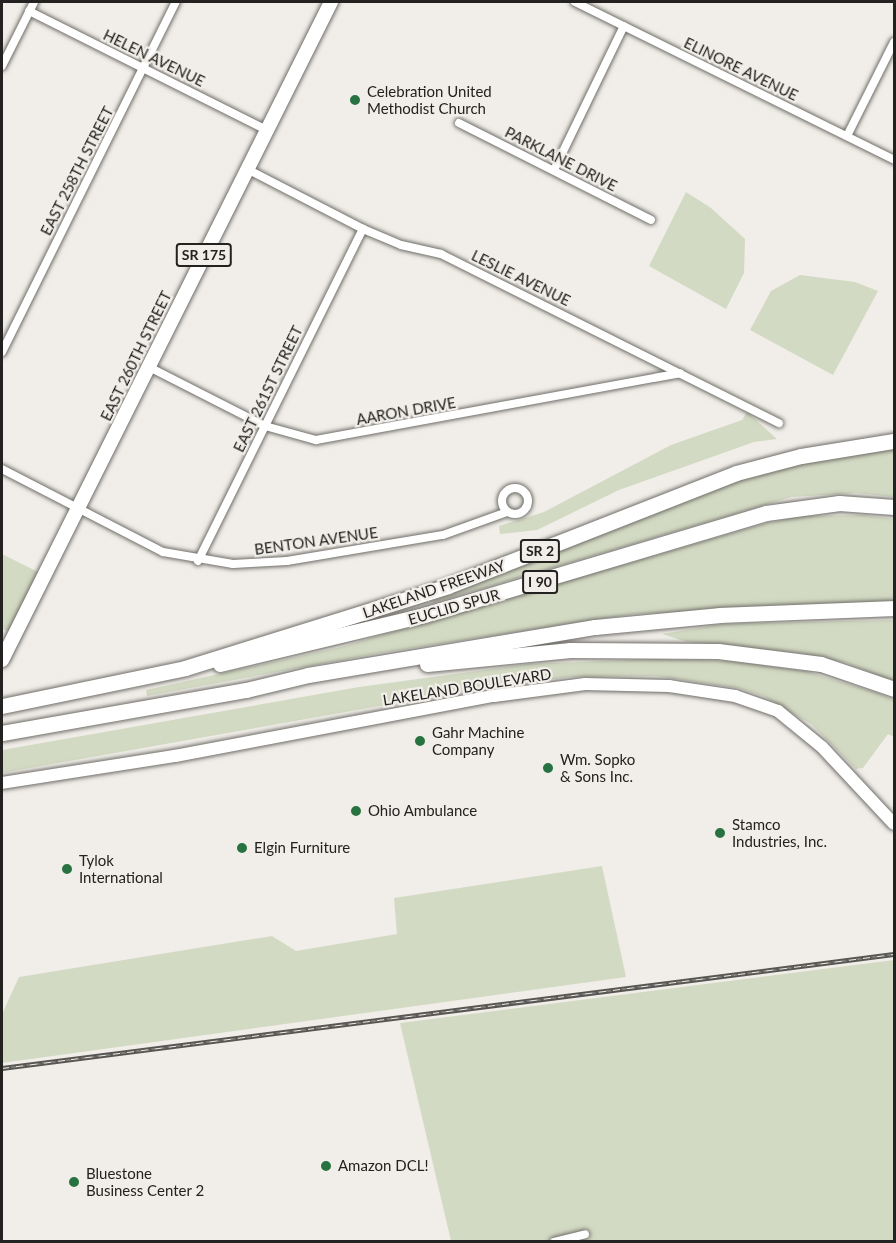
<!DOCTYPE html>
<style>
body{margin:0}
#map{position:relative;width:896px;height:1243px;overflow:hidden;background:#f1eee9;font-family:Lato,sans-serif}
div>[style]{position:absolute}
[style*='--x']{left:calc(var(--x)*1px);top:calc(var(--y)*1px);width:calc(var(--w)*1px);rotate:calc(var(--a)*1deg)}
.green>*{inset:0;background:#d3dac3}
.roads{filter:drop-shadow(0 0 2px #706e69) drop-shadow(0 0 2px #706e69)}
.street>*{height:8px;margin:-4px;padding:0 4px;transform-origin:4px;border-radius:4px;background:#fff}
.street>.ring{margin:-4px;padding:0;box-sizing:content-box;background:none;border:8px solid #fff;border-radius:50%}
.secondary>*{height:12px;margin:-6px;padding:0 6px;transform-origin:6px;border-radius:6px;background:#fff}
.primary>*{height:14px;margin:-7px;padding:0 7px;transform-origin:7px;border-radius:7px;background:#fff}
.highway>*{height:15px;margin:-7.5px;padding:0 7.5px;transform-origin:7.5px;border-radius:7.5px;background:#fff}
.rail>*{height:4.5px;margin-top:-2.25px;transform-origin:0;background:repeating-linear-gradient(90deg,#f1eee9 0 7px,#575653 0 14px);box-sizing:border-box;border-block:2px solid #575653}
.dots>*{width:16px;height:16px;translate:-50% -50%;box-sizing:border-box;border:3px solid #f1eee9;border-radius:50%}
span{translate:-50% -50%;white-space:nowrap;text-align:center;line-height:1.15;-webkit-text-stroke:4.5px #f1eee9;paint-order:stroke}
.shield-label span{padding:2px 4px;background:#f1eee9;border:2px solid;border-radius:4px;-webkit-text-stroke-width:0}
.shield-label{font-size:14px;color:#232220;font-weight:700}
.street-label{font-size:15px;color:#232220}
.poi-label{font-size:15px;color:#232220}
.left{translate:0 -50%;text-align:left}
.frame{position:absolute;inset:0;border:3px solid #232220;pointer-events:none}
</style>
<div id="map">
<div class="green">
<i style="clip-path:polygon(686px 192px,711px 208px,745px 239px,744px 273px,726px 309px,649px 266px)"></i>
<i style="clip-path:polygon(800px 275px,855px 282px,878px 291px,833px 375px,750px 330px,771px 291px)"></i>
<i style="clip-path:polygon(747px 412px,777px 439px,754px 442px,619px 490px,537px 530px,500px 534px,499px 526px,544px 512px,671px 445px,742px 420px)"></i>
<i style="clip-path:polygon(894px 448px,894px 497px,856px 493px,792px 497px,433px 603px,433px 598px,695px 494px,795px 464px)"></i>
<i style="clip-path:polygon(864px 515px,894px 519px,894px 603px,634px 614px,380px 653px,147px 696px,146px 690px,341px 647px,760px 525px,800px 516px)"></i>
<i style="clip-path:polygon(2px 554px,44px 575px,15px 633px,2px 629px)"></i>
<i style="clip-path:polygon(894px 620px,894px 682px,847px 663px,799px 653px,687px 642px,662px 634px,723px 624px)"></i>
<i style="clip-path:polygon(654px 659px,730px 661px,805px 671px,877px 693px,894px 700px,894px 737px,888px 734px,863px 768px,856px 769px,811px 724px,763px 696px,738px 688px,656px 676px,570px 677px,481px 688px,2px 773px,2px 750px,359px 687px,529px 664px)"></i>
<i style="clip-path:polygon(602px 866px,626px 977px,2px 1063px,2px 1014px,19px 977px,272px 936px,296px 951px,397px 934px,394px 898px)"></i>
<i style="clip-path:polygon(894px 960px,894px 1241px,451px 1241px,400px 1023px)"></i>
</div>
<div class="roads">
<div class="street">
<i style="--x:575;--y:2;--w:356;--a:26.3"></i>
<i style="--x:29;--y:11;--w:266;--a:26.6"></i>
<i style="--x:2;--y:66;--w:72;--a:-63.4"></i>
<i style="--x:459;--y:123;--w:215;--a:26.8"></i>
<i style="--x:847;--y:136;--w:105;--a:-63.4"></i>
<i style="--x:247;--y:169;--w:131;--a:27.3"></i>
<i style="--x:363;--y:229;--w:41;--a:22.8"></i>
<i style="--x:401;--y:245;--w:41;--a:12.7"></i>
<i style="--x:441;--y:254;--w:378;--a:26.6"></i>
<i style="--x:554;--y:170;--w:160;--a:-64.1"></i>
<i style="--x:2;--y:352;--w:391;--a:-63.6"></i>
<i style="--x:149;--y:367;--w:130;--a:27"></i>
<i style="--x:265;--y:426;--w:53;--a:15.4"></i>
<i style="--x:316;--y:440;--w:370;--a:-10.4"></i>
<i style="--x:2;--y:469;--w:181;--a:27.3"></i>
<i style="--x:163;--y:552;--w:71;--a:9.7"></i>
<i style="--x:233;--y:564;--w:54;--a:-3.2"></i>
<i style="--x:287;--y:561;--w:158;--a:-9.5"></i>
<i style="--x:443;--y:535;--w:68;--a:-19.8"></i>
<i class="ring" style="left:502px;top:488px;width:18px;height:18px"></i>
<i style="--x:198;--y:561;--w:371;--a:-63.6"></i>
<i style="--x:554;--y:1242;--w:32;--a:-14"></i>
</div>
<div class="secondary">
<i style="--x:2;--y:783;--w:175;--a:-8.9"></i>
<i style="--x:175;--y:756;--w:325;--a:-10.7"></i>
<i style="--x:494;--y:696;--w:92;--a:-7.5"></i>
<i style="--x:585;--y:684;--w:84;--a:1.4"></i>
<i style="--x:669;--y:686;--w:67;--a:8.6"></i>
<i style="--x:735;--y:696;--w:46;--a:19.2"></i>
<i style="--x:778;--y:711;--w:57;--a:39.3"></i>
<i style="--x:822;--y:747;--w:105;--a:46.9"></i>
</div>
<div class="primary">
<i style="--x:2;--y:660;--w:736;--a:-63.43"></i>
</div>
<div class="highway">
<i style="--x:220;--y:664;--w:210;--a:-13.5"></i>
<i style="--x:424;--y:615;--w:357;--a:-16.6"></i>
<i style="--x:766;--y:513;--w:74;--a:-7.8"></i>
<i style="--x:839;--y:503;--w:55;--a:4.2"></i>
<i style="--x:427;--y:664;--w:144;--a:-5.6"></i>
<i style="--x:570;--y:650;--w:148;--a:0.4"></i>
<i style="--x:718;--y:651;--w:104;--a:7.2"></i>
<i style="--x:821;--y:664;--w:77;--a:18.9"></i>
<i style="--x:2;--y:706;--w:187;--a:-11.7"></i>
<i style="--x:185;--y:668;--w:275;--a:-17.3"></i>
<i style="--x:448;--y:586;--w:309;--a:-21.4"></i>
<i style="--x:736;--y:473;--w:67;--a:-14.7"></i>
<i style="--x:801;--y:456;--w:94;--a:-9.2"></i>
<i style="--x:2;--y:733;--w:248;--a:-10"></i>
<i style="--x:246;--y:690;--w:64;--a:-13.6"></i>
<i style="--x:308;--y:675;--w:291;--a:-9.5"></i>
<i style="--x:595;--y:627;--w:126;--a:-5.5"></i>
<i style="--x:720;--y:615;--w:174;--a:-2.3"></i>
</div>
</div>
<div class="rail">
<i style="--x:2;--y:1068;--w:899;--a:-7.28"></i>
</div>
<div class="dots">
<i style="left:355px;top:100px;background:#287241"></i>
<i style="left:420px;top:741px;background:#287241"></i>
<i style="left:548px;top:768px;background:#287241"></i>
<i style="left:356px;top:811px;background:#287241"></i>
<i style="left:720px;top:833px;background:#287241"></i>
<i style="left:242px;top:848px;background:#287241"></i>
<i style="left:67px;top:869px;background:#287241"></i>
<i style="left:326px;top:1166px;background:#287241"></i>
<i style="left:74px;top:1182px;background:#287241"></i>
</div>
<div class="shield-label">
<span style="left:204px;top:255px">SR 175</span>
<span style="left:540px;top:551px">SR 2</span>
<span style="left:540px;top:582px">I 90</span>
</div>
<div class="street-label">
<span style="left:154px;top:58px;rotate:26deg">HELEN AVENUE</span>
<span style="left:741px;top:69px;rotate:26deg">ELINORE AVENUE</span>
<span style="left:561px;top:159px;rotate:27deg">PARKLANE DRIVE</span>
<span style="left:77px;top:171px;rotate:-63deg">EAST 258TH STREET</span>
<span style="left:521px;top:278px;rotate:26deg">LESLIE AVENUE</span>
<span style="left:136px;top:356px;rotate:-64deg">EAST 260TH STREET</span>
<span style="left:268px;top:389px;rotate:-64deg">EAST 261ST STREET</span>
<span style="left:406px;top:411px;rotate:-10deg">AARON DRIVE</span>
<span style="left:316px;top:541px;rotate:-8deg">BENTON AVENUE</span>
<span style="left:434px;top:589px;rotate:-19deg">LAKELAND FREEWAY</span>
<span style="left:454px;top:607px;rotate:-16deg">EUCLID SPUR</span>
<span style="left:467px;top:687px;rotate:-9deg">LAKELAND BOULEVARD</span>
</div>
<div class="poi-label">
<span class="left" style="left:367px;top:100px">Celebration United<br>Methodist Church</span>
<span class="left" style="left:432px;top:741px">Gahr Machine<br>Company</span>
<span class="left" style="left:560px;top:768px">Wm. Sopko<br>&amp; Sons Inc.</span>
<span class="left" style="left:368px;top:811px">Ohio Ambulance</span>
<span class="left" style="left:732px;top:833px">Stamco<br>Industries, Inc.</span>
<span class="left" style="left:254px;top:848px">Elgin Furniture</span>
<span class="left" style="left:79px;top:869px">Tylok<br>International</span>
<span class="left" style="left:338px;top:1166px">Amazon DCL!</span>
<span class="left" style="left:86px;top:1182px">Bluestone<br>Business Center 2</span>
</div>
<div class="frame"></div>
</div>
